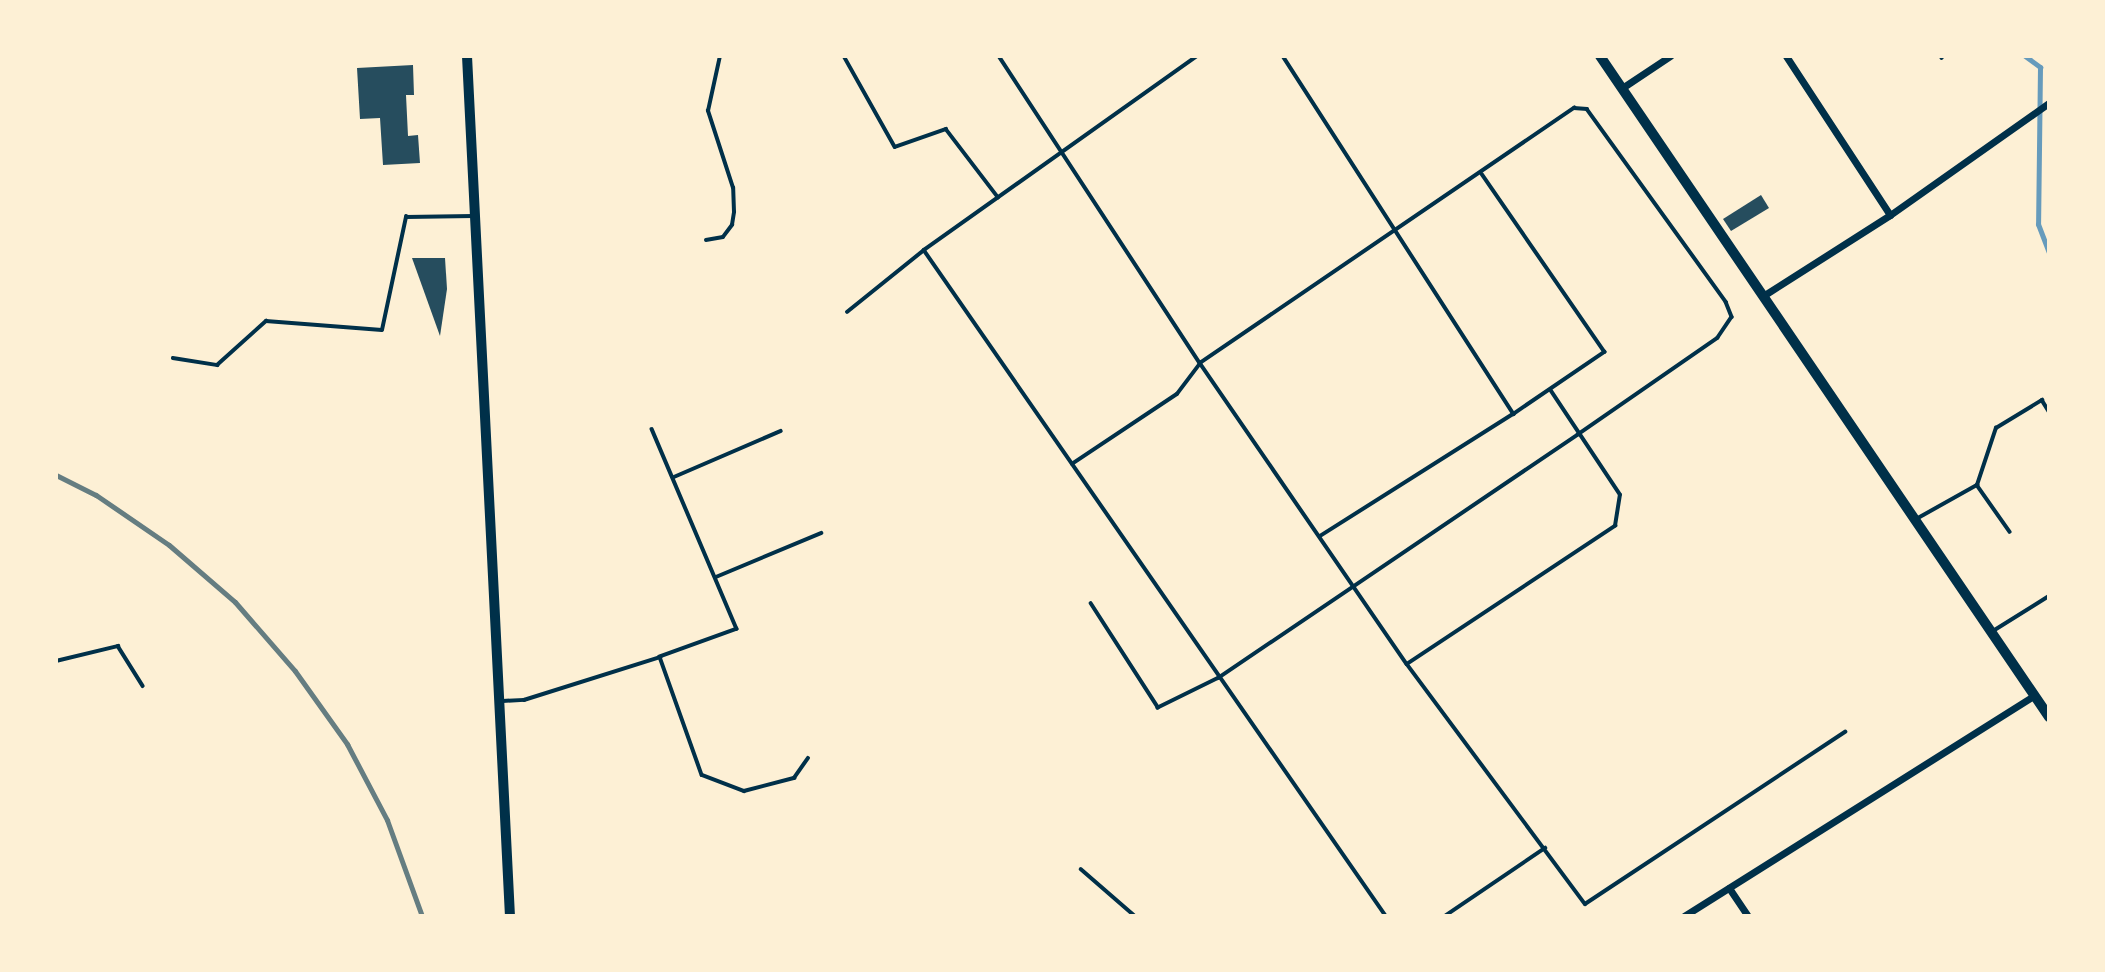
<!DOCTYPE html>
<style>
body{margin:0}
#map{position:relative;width:2105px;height:972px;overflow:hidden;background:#fdf0d5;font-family:Commissioner,sans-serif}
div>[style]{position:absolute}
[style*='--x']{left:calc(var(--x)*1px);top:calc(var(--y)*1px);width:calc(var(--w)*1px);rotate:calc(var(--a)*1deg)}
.stream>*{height:5px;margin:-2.5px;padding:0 2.5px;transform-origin:2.5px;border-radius:2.5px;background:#669bbc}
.building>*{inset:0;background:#264d5e}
.service>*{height:3.5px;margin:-1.75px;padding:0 1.75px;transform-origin:1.75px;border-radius:1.75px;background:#003049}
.minor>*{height:7px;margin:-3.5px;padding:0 3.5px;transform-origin:3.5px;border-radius:3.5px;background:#003049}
.tertiary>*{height:10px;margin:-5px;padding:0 5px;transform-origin:5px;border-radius:5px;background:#003049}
.secondary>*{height:10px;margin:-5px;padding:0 5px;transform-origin:5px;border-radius:5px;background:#003049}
.rail>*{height:5px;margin:-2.5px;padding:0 2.5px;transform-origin:2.5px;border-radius:2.5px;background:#657d81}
span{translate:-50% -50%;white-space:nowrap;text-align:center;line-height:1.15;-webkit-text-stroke:5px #fdf0d5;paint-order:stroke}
.frame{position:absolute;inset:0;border:58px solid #fdf0d5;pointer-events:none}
</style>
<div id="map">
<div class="stream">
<i style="--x:2025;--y:56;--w:19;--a:36"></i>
<i style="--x:2040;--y:67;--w:157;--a:90.7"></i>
<i style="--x:2038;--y:224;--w:30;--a:69"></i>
</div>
<div class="building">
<i style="clip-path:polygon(413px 65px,414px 95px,406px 95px,408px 136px,418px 135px,420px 163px,383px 165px,380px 118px,360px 119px,357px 68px)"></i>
<i style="clip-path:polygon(1761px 195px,1769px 208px,1731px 231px,1723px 219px)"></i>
<i style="clip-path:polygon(412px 258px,445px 258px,447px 289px,440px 336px)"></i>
</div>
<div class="service">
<i style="--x:844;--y:56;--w:104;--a:60.7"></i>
<i style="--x:895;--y:147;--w:54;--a:-19.4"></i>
<i style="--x:946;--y:129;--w:86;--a:52.6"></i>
<i style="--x:999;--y:56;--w:367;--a:56.8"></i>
<i style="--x:1200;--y:363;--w:365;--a:55.5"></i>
<i style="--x:1407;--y:664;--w:250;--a:-33.6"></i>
<i style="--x:1615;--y:526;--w:31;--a:-81"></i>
<i style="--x:1620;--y:495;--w:125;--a:-123.6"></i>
<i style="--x:1283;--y:56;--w:426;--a:57.2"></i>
<i style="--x:1514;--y:414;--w:228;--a:147.7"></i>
<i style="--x:1941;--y:56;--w:2;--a:63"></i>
<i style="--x:1482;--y:174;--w:216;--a:55.4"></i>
<i style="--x:1605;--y:352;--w:110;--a:145.7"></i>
<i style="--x:706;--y:240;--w:17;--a:-10"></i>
<i style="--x:723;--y:237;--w:15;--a:-53"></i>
<i style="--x:732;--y:225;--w:13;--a:-81"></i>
<i style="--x:734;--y:212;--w:24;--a:-92"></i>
<i style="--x:733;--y:188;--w:81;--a:-108"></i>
<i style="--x:708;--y:111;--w:56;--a:-77.7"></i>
<i style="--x:924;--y:250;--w:811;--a:55.25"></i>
<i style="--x:847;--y:312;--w:99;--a:-38.8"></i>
<i style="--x:924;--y:250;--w:335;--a:-35.4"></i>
<i style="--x:173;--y:358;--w:45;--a:9"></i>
<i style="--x:217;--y:365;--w:66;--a:-41.9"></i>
<i style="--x:266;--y:321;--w:116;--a:4.4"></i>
<i style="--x:382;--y:330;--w:116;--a:-78"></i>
<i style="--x:406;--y:217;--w:67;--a:-0.9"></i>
<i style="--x:652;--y:429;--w:217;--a:67"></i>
<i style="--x:737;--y:629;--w:82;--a:160"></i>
<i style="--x:1072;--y:464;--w:126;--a:-33.7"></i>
<i style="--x:1177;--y:394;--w:39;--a:-53"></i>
<i style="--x:1200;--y:363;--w:453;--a:-34.3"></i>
<i style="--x:1574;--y:108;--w:13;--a:4"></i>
<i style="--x:1587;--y:109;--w:238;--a:54.2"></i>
<i style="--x:1726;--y:302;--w:16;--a:68"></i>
<i style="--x:1732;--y:317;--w:25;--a:124"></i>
<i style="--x:1718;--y:338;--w:170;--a:145.3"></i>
<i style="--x:1578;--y:435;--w:434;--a:145.9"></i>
<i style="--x:1219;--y:678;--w:68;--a:153.8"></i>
<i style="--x:1158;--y:708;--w:124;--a:-122.8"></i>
<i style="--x:674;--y:477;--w:116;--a:-23.3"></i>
<i style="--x:1977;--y:485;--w:57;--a:54.9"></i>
<i style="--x:1918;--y:518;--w:68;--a:-29.2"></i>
<i style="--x:1977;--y:485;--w:60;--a:-71.6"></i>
<i style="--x:1996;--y:428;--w:54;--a:-31.3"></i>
<i style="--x:2042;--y:400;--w:13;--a:58"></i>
<i style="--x:716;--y:577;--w:114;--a:-22.7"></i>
<i style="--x:1993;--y:631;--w:66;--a:-32"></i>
<i style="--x:56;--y:661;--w:64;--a:-13.6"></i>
<i style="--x:118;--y:646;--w:47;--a:58"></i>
<i style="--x:1407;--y:664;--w:299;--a:53.4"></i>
<i style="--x:1585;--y:904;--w:312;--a:-33.5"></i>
<i style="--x:503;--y:701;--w:21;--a:-3"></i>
<i style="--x:524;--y:700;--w:143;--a:-17.5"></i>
<i style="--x:660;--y:657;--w:125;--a:70.4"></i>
<i style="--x:702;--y:775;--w:45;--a:20.9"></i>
<i style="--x:744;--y:791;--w:52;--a:-14.6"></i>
<i style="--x:794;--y:778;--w:24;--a:-55"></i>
<i style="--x:1081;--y:869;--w:72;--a:41"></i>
<i style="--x:1445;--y:916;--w:121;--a:-34.2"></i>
</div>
<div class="minor">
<i style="--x:1786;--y:56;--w:190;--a:56.8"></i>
<i style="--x:1622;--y:88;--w:58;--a:-33.7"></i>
<i style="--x:1766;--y:294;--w:147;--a:-32.5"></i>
<i style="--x:1890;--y:215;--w:194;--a:-35.2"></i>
<i style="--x:1729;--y:888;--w:34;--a:56"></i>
<i style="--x:1684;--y:916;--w:413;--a:-32.2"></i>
</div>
<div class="tertiary">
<i style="--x:467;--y:56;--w:861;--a:87.14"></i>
</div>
<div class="secondary">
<i style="--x:1600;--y:56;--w:799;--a:55.81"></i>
</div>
<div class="rail">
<i style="--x:56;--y:475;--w:45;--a:26.6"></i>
<i style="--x:96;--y:495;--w:88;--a:34.4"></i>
<i style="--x:169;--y:545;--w:87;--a:40.8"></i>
<i style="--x:235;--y:602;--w:91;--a:49"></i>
<i style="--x:295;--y:671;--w:90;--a:54.5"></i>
<i style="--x:347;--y:744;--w:86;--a:62.2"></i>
<i style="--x:387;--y:820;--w:102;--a:70"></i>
</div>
<div class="frame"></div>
</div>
